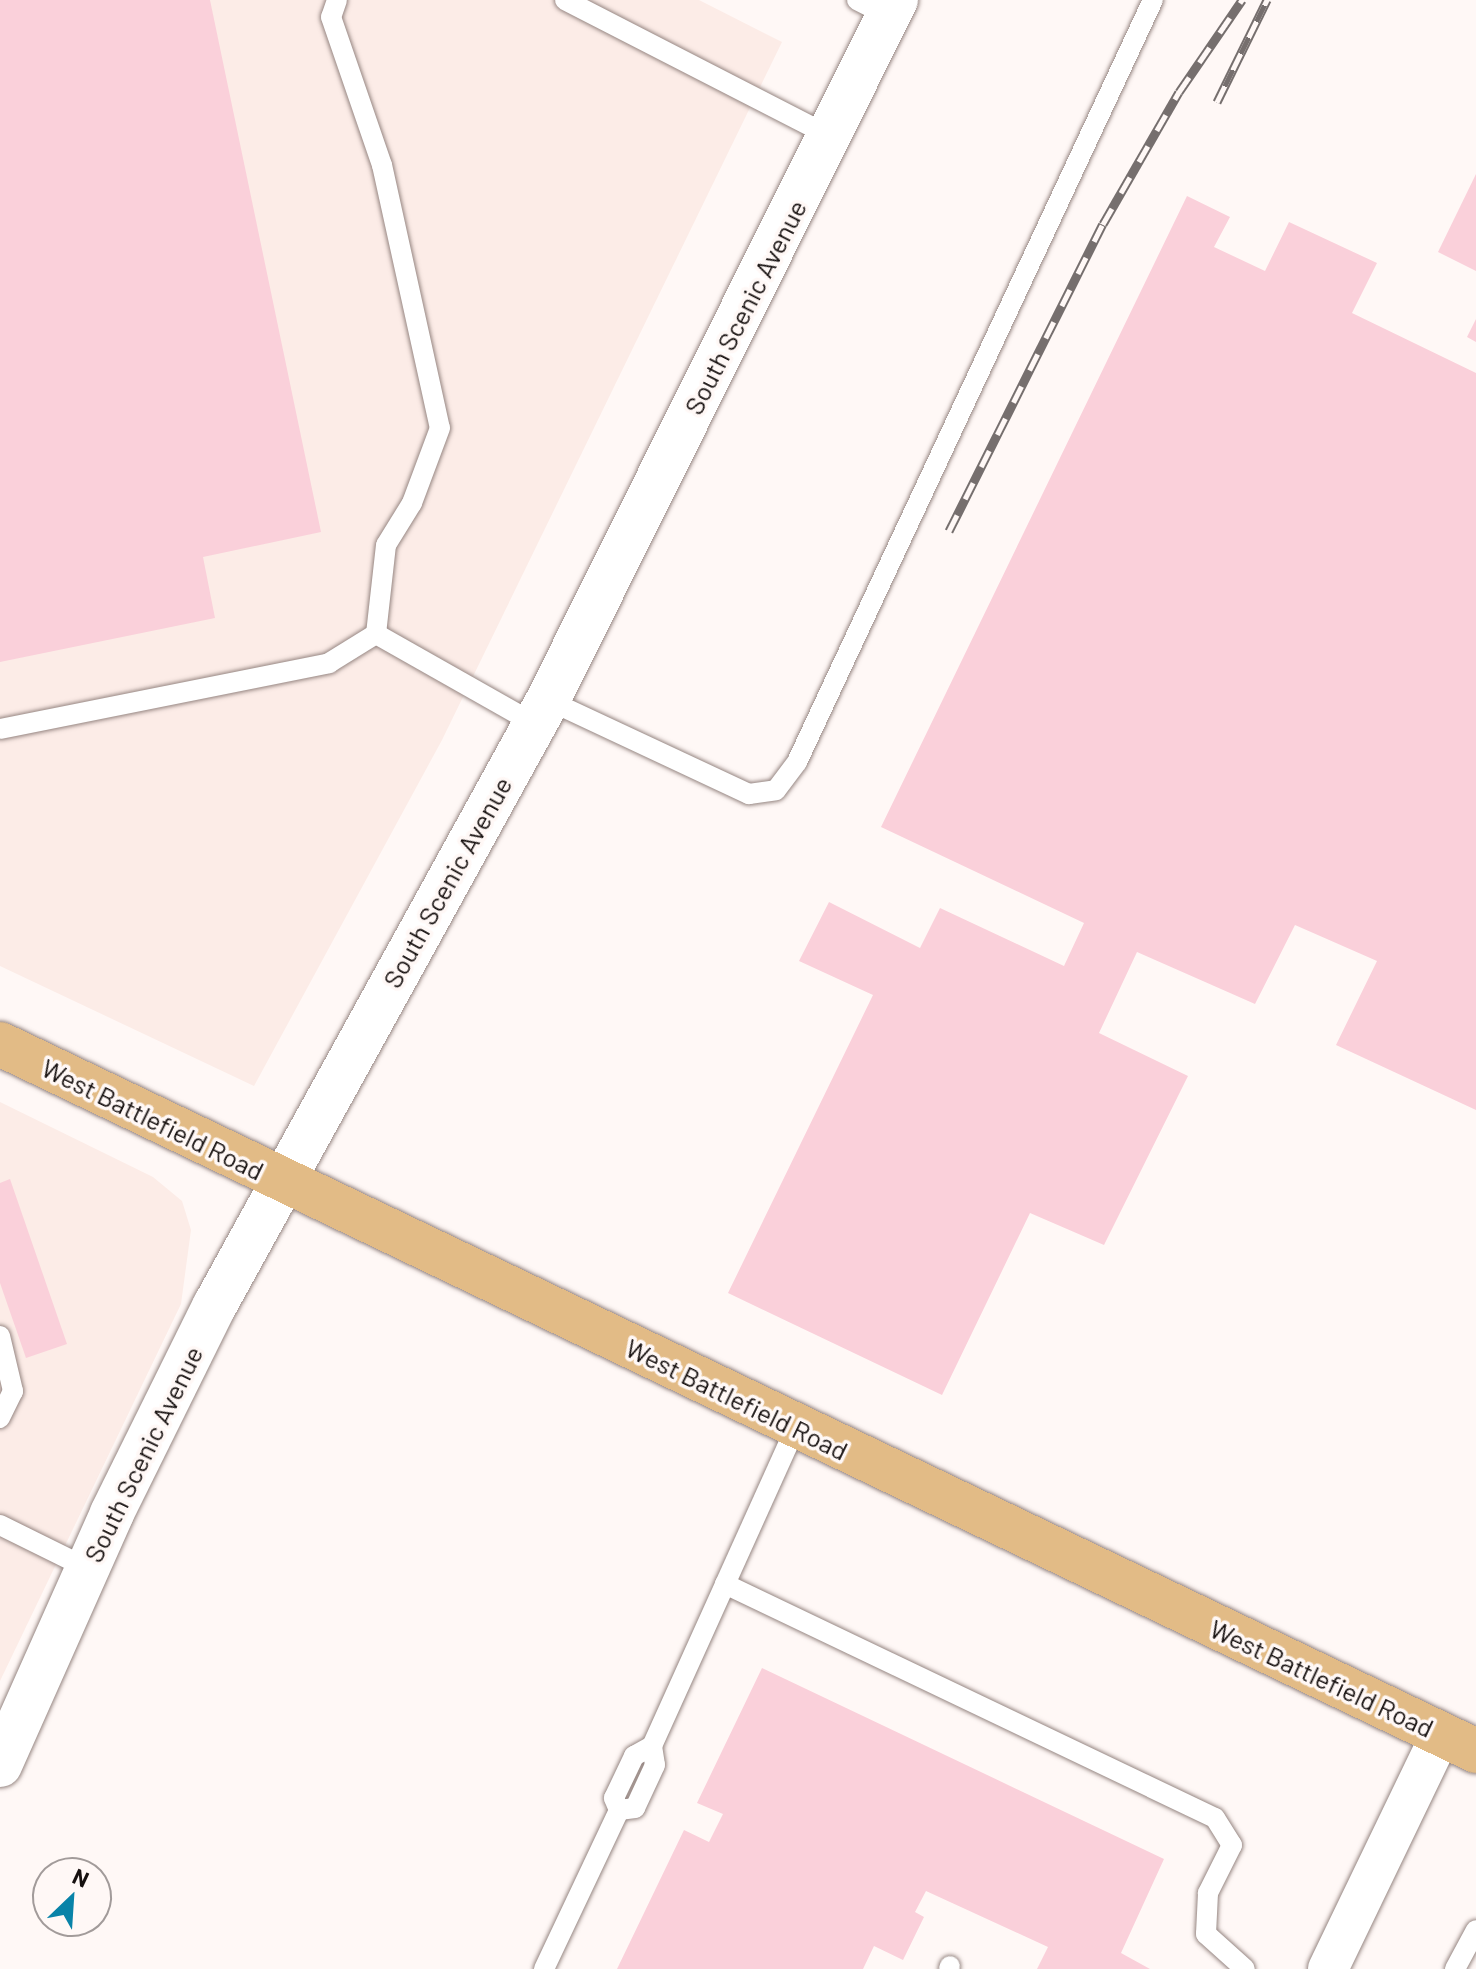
<!DOCTYPE html>
<style>
body{margin:0}
#map{position:relative;width:1476px;height:1969px;overflow:hidden;background:#fff8f6;font-family:Barlow,sans-serif}
div>[style]{position:absolute}
[style*='--x']{left:calc(var(--x)*1px);top:calc(var(--y)*1px);width:calc(var(--w)*1px);rotate:calc(var(--a)*1deg)}
.built>*{inset:0;background:#fcece7}
.building>*{inset:0;background:#fad0da}
.roads{filter:drop-shadow(0 0 2px #968682) drop-shadow(0 0 2px #968682)}
.service>*{height:20px;margin:-10px;padding:0 10px;transform-origin:10px;border-radius:10px;background:#fff}
.minor>*{height:40px;margin:-20px;padding:0 20px;transform-origin:20px;border-radius:20px;background:#fff}
.secondary>*{height:44px;margin:-22px;padding:0 22px;transform-origin:22px;border-radius:22px;background:#fff}
.primary>*{height:44px;margin:-22px;padding:0 22px;transform-origin:22px;border-radius:22px;background:#e2bb86}
.rail>*{height:9px;margin-top:-4.5px;transform-origin:0;background:repeating-linear-gradient(90deg,#fff8f6 0 18px,#766f6e 0 36px);box-sizing:border-box;border-block:2px solid #766f6e}
span{translate:-50% -50%;white-space:nowrap;text-align:center;line-height:1.15;-webkit-text-stroke:7px #fff8f6;paint-order:stroke}
.street-label{font-size:26px;color:#16100f}
.north{position:absolute;left:32px;top:1857px;width:80px;height:80px;box-sizing:border-box;background:#fff8f6;border:2px solid #a29b9a;border-radius:50%;rotate:25deg;font-size:22px;font-weight:700;line-height:32px;text-align:center;color:#16100f}
.north::after{content:'';display:block;margin:auto;width:28px;height:36px;background:#0983a8;clip-path:polygon(50% 0,100% 100%,50% 72%,0 100%)}
</style>
<div id="map">
<div class="built">
<i style="clip-path:polygon(0 0,699px 0,782px 42px,442px 740px,254px 1086px,0 966px)"></i>
<i style="clip-path:polygon(0 1102px,153px 1177px,182px 1201px,191px 1230px,181px 1304px,0 1681px)"></i>
</div>
<div class="building">
<i style="clip-path:polygon(0 0,210px 0,321px 532px,203px 557px,215px 618px,0 662px)"></i>
<i style="clip-path:polygon(1476px 174px,1476px 271px,1438px 252px)"></i>
<i style="clip-path:polygon(1187px 196px,1230px 217px,1214px 247px,1265px 271px,1289px 222px,1377px 263px,1352px 313px,1476px 373px,1476px 1110px,1336px 1045px,1377px 961px,1295px 925px,1255px 1004px,1137px 952px,1099px 1033px,1188px 1076px,1104px 1245px,1030px 1213px,942px 1395px,728px 1293px,873px 995px,799px 961px,829px 902px,920px 948px,940px 908px,1064px 966px,1084px 923px,881px 827px)"></i>
<i style="clip-path:polygon(1476px 319px,1476px 342px,1467px 337px)"></i>
<i style="clip-path:polygon(10px 1179px,67px 1344px,26px 1358px,0 1283px,0 1183px)"></i>
<i style="clip-path:polygon(762px 1668px,1164px 1859px,1121px 1953px,1150px 1969px,1037px 1969px,1048px 1947px,926px 1891px,915px 1912px,924px 1917px,903px 1960px,874px 1946px,863px 1969px,617px 1969px,684px 1830px,709px 1842px,723px 1814px,697px 1803px)"></i>
</div>
<div class="roads">
<div class="service">
<i style="--x:337;--y:0;--w:18;--a:109"></i>
<i style="--x:331;--y:17;--w:157;--a:71"></i>
<i style="--x:382;--y:165;--w:269;--a:77.6"></i>
<i style="--x:440;--y:428;--w:80;--a:110.5"></i>
<i style="--x:412;--y:503;--w:49;--a:121.8"></i>
<i style="--x:386;--y:545;--w:90;--a:96.4"></i>
<i style="--x:376;--y:634;--w:183;--a:29.5"></i>
<i style="--x:565;--y:0;--w:298;--a:27.2"></i>
<i style="--x:857;--y:0;--w:35;--a:27"></i>
<i style="--x:548;--y:700;--w:222;--a:25.1"></i>
<i style="--x:749;--y:794;--w:27;--a:-8"></i>
<i style="--x:776;--y:790;--w:35;--a:-53"></i>
<i style="--x:797;--y:762;--w:841;--a:-64.96"></i>
<i style="--x:0;--y:729;--w:336;--a:-11.3"></i>
<i style="--x:329;--y:663;--w:55;--a:-31.7"></i>
<i style="--x:0;--y:1336;--w:57;--a:76.7"></i>
<i style="--x:13;--y:1391;--w:30;--a:116"></i>
<i style="--x:796;--y:1427;--w:172;--a:114.3"></i>
<i style="--x:725;--y:1584;--w:543;--a:25.53"></i>
<i style="--x:1215;--y:1818;--w:32;--a:58"></i>
<i style="--x:1232;--y:1845;--w:54;--a:116.6"></i>
<i style="--x:1208;--y:1893;--w:41;--a:92.8"></i>
<i style="--x:1206;--y:1934;--w:52;--a:41.9"></i>
<i style="--x:0;--y:1525;--w:97;--a:26.3"></i>
<i style="--x:652;--y:1746;--w:178;--a:-65.7"></i>
<i style="--x:544;--y:1969;--w:176;--a:-64.7"></i>
<i style="--x:619;--y:1810;--w:13;--a:-113"></i>
<i style="--x:614;--y:1798;--w:47;--a:-64.5"></i>
<i style="--x:634;--y:1756;--w:21;--a:-29"></i>
<i style="--x:652;--y:1746;--w:19;--a:81"></i>
<i style="--x:655;--y:1765;--w:47;--a:114.9"></i>
<i style="--x:635;--y:1808;--w:16;--a:173"></i>
<i style="--x:949;--y:1969;--w:3;--a:-72"></i>
<i style="--x:1455;--y:1969;--w:44;--a:-61.7"></i>
</div>
<div class="minor">
<i style="--x:1328;--y:1969;--w:261;--a:-64.3"></i>
</div>
<div class="secondary">
<i style="--x:0;--y:1765;--w:276;--a:-66"></i>
<i style="--x:112;--y:1513;--w:232;--a:-63.7"></i>
<i style="--x:215;--y:1305;--w:691;--a:-61.17"></i>
<i style="--x:548;--y:700;--w:782;--a:-63.57"></i>
</div>
<div class="primary">
<i style="--x:0;--y:1044;--w:1637;--a:25.59"></i>
</div>
</div>
<div class="rail">
<i style="--x:1217;--y:102;--w:114;--a:-63.9"></i>
<i style="--x:949;--y:531;--w:343;--a:-63.4"></i>
<i style="--x:1103;--y:224;--w:152;--a:-60.1"></i>
<i style="--x:1179;--y:92;--w:112;--a:-55.6"></i>
</div>
<div class="street-label">
<span style="left:745px;top:307px;rotate:-63deg">South Scenic Avenue</span>
<span style="left:447px;top:882px;rotate:-61deg">South Scenic Avenue</span>
<span style="left:153px;top:1119px;rotate:26deg">West Battlefield Road</span>
<span style="left:737px;top:1399px;rotate:26deg">West Battlefield Road</span>
<span style="left:143px;top:1454px;rotate:-64deg">South Scenic Avenue</span>
<span style="left:1322px;top:1678px;rotate:25deg">West Battlefield Road</span>
</div>
<div class="north">N</div>
</div>
